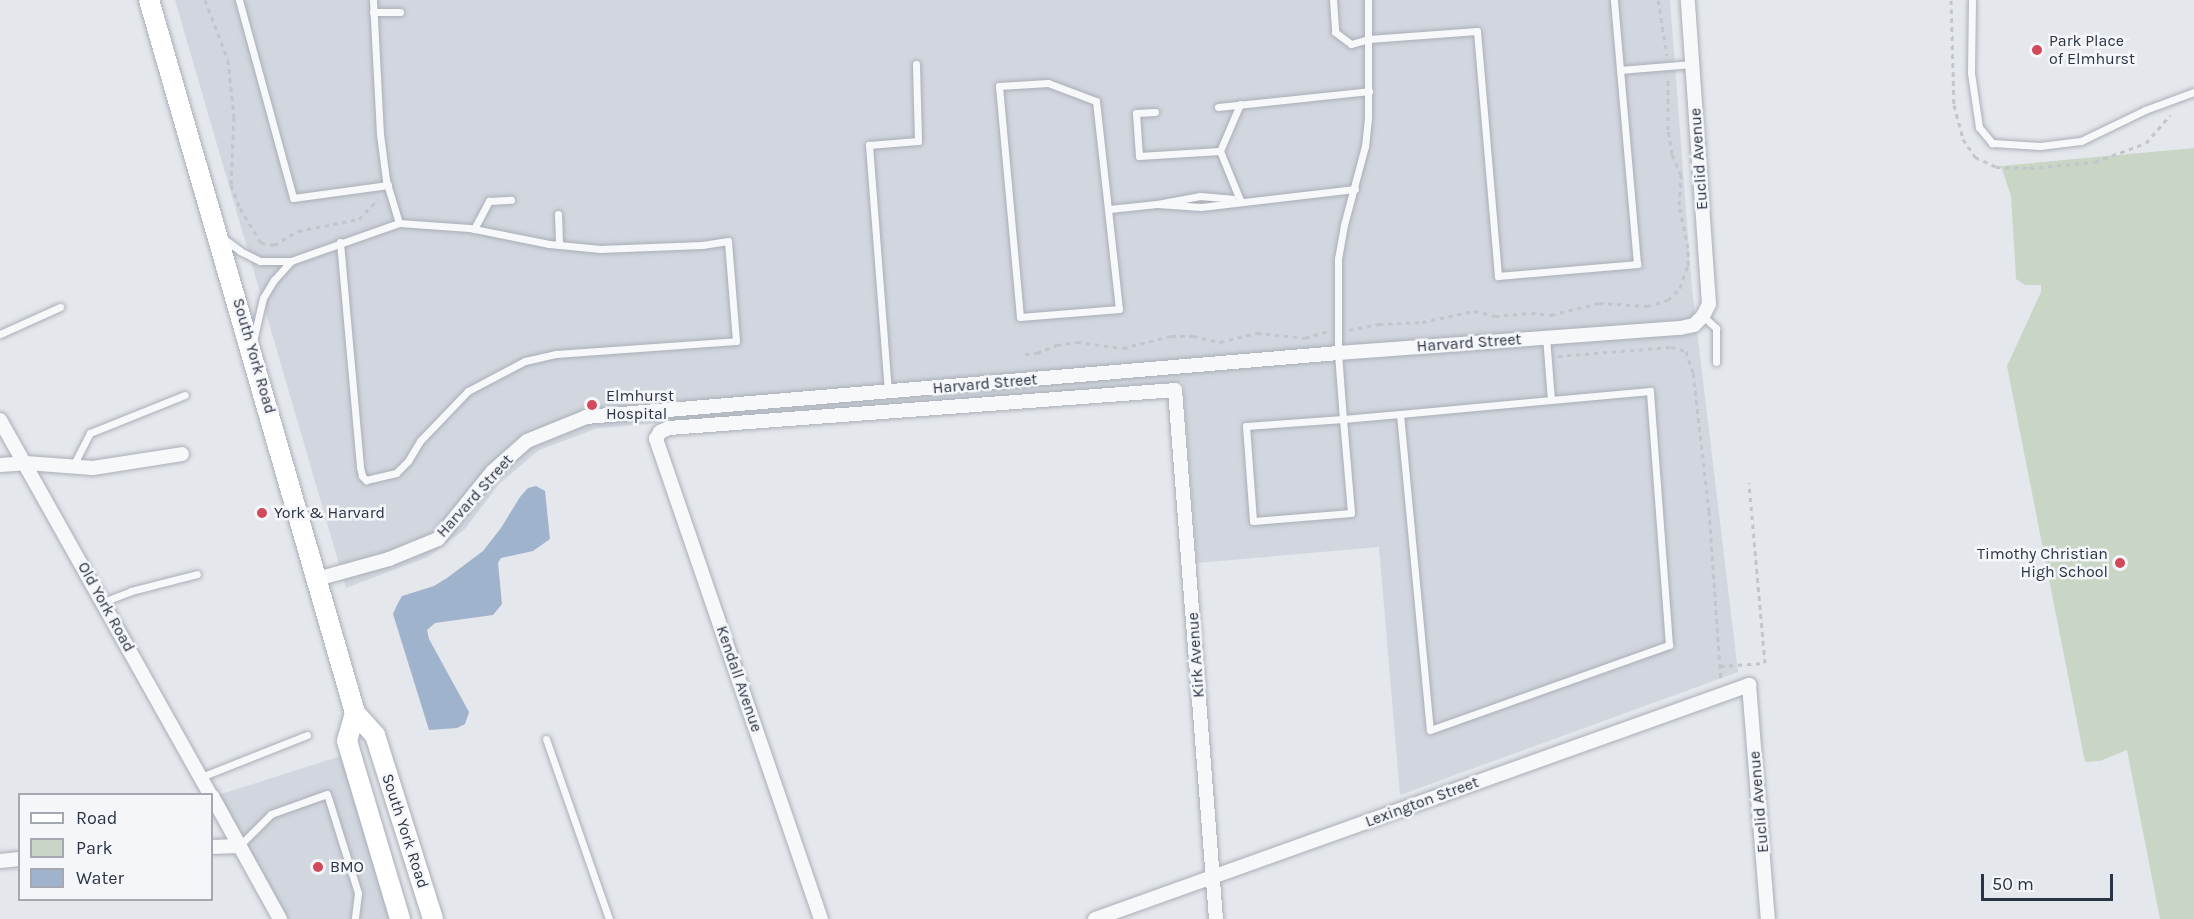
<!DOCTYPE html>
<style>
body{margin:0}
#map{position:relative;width:2194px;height:919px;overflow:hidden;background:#e4e7ec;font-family:Karla,sans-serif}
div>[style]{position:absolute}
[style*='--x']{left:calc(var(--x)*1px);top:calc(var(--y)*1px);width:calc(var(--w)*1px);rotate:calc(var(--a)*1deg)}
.built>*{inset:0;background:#d2d6de}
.green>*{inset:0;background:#c9d6c5}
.water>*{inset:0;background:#9fb4cc}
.path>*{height:3px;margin-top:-1.5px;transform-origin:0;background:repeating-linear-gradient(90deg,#c2c5cb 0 4.5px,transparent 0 9px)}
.roads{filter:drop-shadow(0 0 2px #a9aeb7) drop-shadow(0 0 2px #a9aeb7)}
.service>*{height:7px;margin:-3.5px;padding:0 3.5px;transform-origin:3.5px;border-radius:3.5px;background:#f7f8fa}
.minor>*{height:14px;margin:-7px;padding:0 7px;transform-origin:7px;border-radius:7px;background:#f7f8fa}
.secondary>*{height:20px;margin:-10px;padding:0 10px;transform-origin:10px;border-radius:10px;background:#fff}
.dots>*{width:16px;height:16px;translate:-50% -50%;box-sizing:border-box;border:3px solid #f4f6f9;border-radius:50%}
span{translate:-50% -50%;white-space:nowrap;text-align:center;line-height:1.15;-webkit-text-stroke:5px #f4f6f9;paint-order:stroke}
.poi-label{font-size:16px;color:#2b3445}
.left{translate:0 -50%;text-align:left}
.right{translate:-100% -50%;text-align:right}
.street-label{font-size:16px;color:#2b3445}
.legend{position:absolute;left:18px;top:793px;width:195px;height:108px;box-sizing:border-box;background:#f4f6f9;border:2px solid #a4a8b1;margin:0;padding:8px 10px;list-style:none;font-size:18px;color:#2b3445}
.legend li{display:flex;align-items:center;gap:12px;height:30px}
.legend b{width:30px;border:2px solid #a4a8b1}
.scale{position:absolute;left:1981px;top:874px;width:132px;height:27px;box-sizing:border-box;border:3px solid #2b3445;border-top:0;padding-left:8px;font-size:18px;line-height:21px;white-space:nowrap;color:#2b3445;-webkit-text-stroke:4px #f4f6f9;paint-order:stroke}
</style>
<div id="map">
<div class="built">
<i style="clip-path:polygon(175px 0,1670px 0,1692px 289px,1738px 672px,1400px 795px,1379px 547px,1197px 563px,1183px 382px,598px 428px,539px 450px,499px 484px,465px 529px,428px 557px,346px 588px)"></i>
<i style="clip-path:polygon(341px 756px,396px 919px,272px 919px,212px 810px,212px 797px)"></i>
</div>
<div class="green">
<i style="clip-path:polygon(2194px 148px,2194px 919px,2160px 919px,2127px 750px,2100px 761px,2085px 762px,2007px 366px,2041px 292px,2041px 285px,2025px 285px,2016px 279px,2011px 196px,2001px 166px)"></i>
</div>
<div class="water">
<i style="clip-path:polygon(536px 486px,545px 491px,550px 539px,533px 551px,501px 558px,498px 563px,502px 604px,493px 615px,435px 623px,427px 630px,429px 639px,469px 712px,465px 724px,457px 728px,429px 730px,393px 614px,397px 605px,402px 596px,434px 586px,447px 578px,483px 551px,501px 528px,520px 497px,528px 488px)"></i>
</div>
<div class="path">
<i style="--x:205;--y:0;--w:64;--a:69"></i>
<i style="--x:228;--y:60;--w:57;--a:84"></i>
<i style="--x:234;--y:117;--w:68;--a:92.5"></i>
<i style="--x:231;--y:185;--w:25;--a:69"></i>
<i style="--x:240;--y:208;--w:41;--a:59"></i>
<i style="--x:261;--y:243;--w:13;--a:9"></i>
<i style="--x:274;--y:245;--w:28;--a:-30"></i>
<i style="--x:298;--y:231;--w:62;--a:-11.1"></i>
<i style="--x:359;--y:219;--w:28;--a:-46"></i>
<i style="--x:1658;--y:0;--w:56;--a:80.7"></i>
<i style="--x:1951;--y:0;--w:105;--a:88.4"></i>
<i style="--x:1954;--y:105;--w:35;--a:75"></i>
<i style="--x:1963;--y:139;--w:22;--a:56"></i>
<i style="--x:1975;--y:157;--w:23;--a:25"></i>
<i style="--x:1996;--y:167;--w:34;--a:2"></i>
<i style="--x:2030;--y:168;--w:65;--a:-5.3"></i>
<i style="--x:2095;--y:162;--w:54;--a:-20.4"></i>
<i style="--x:2146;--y:143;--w:37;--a:-49"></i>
<i style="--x:1349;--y:330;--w:31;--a:-11"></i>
<i style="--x:1379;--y:324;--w:43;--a:-2.7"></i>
<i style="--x:1422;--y:322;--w:53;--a:-11.9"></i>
<i style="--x:1474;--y:311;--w:22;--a:13"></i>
<i style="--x:1495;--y:316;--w:36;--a:-5"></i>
<i style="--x:1531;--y:313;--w:20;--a:6"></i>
<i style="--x:1551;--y:315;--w:49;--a:-14"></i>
<i style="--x:1599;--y:303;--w:48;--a:3.6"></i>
<i style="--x:1647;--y:306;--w:22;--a:-16"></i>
<i style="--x:1668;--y:300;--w:17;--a:-45"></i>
<i style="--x:1680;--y:288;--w:24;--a:-71"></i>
<i style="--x:1688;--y:265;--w:17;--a:-90"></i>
<i style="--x:1688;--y:248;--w:44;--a:-101.8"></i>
<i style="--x:1679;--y:205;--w:30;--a:-86"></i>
<i style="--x:1681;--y:175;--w:23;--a:-113"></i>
<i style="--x:1672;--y:154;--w:24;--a:-99"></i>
<i style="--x:1668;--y:130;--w:54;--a:-90"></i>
<i style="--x:1025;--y:354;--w:12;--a:-5"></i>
<i style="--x:1037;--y:353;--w:22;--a:-22"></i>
<i style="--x:1057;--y:345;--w:20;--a:-9"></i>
<i style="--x:1077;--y:342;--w:46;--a:7.4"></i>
<i style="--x:1123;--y:348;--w:49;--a:-14"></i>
<i style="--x:1171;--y:336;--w:22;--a:0"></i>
<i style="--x:1193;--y:336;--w:28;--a:13"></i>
<i style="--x:1220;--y:342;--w:38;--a:-14"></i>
<i style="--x:1257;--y:333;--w:48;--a:5.9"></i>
<i style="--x:1305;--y:338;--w:24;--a:-17"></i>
<i style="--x:1558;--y:356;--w:113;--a:-4.6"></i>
<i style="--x:1671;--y:347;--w:16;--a:15"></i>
<i style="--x:1686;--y:351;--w:23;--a:72"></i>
<i style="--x:1693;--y:373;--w:139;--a:83.4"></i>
<i style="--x:1709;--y:511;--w:170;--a:86"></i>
<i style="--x:1720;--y:666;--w:45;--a:-3.8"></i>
<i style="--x:1765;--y:663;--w:181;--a:-95.1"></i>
</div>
<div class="roads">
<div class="service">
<i style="--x:239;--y:0;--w:205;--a:74.7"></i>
<i style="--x:293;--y:198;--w:96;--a:-7.8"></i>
<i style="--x:1333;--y:0;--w:32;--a:86"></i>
<i style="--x:1335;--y:32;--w:20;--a:37"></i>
<i style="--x:1351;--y:44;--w:19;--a:-16"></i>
<i style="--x:1369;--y:39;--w:108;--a:-4.2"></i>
<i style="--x:1477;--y:31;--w:246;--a:85.1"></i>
<i style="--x:1498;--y:276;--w:140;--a:-4.9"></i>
<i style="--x:1637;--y:264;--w:265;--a:-95"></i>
<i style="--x:1368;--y:0;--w:118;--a:90"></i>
<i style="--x:1368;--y:118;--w:28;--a:96"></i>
<i style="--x:1365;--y:146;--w:82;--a:104.9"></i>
<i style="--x:1344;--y:225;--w:34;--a:100"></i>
<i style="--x:1338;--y:258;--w:95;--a:90"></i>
<i style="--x:1338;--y:353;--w:66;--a:85.7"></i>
<i style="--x:1343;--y:419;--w:57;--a:-5"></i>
<i style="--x:1400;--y:414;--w:317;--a:84.6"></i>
<i style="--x:1430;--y:730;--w:254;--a:-19.6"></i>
<i style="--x:1669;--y:645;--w:255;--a:-94.3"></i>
<i style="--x:1650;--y:391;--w:99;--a:174.8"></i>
<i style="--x:1551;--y:400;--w:63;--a:-94.5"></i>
<i style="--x:1972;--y:0;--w:73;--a:90.8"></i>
<i style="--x:1971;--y:73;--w:55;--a:81.6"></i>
<i style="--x:1979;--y:127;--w:21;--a:51"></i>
<i style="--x:1992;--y:143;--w:48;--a:3.6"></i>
<i style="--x:2040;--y:146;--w:41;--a:-7"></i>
<i style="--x:2081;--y:141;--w:71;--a:-25.8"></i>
<i style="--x:2145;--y:110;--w:52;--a:-20.2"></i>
<i style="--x:373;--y:12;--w:27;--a:0"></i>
<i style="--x:1620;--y:70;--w:72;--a:-4.8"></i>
<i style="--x:1048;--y:83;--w:51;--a:20.6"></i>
<i style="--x:1096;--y:101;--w:209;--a:83.7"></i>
<i style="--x:1119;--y:309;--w:99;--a:175.4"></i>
<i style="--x:1020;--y:317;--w:232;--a:-95.2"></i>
<i style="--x:999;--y:86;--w:49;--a:-3.5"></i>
<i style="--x:1218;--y:107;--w:152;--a:-6"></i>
<i style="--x:1155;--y:112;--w:19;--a:177"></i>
<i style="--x:1136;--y:113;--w:43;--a:86"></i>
<i style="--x:1139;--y:156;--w:81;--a:-3.5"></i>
<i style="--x:1220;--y:151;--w:53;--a:67.8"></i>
<i style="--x:1220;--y:151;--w:51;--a:-66.9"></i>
<i style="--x:1157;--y:204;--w:44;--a:3.9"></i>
<i style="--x:1201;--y:207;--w:155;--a:-6.7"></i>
<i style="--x:1109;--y:209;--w:48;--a:-5.9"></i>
<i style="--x:1157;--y:204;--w:44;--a:-10.5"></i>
<i style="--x:1200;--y:196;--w:32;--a:5"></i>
<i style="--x:558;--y:214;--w:31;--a:88"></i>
<i style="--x:474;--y:229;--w:32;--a:-62"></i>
<i style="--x:489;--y:201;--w:22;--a:-3"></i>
<i style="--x:223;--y:238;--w:21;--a:37"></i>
<i style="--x:240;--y:251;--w:22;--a:27"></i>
<i style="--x:260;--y:261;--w:31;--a:0"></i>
<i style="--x:291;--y:261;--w:114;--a:-19.4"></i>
<i style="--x:399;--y:223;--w:45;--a:-106.8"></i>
<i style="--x:386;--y:180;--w:46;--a:-97.4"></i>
<i style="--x:380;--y:134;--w:134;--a:-93"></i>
<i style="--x:340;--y:242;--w:226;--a:84.9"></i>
<i style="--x:360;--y:467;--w:9;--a:77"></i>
<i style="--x:362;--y:476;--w:6;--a:45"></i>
<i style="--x:366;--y:480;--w:31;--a:-13"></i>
<i style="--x:396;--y:473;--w:17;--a:-45"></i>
<i style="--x:408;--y:461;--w:23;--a:-59"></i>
<i style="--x:420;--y:441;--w:69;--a:-46.2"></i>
<i style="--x:468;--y:391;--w:64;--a:-27.8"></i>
<i style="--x:525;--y:361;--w:32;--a:-13"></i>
<i style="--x:556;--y:354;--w:180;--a:-4.1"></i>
<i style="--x:736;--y:341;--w:100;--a:-94.6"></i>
<i style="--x:728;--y:241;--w:26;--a:171"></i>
<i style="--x:702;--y:245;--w:102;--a:177.8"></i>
<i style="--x:600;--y:249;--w:51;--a:-174.4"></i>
<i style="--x:549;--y:244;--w:82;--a:-168.7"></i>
<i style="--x:469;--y:228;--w:70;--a:-175.9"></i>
<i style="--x:1703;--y:316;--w:18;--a:43"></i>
<i style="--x:1716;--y:328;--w:34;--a:90"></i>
<i style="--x:0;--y:334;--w:66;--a:-24.2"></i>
<i style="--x:253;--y:341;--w:44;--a:-76.9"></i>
<i style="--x:263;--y:298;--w:21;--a:-59"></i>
<i style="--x:274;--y:280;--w:25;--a:-48"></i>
<i style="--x:888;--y:392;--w:248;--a:-94.4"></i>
<i style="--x:869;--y:145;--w:49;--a:-4.7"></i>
<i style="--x:918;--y:141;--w:77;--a:-91.5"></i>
<i style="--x:1400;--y:414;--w:152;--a:-5.3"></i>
<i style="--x:1343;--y:419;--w:94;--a:85.1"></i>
<i style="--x:1351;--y:513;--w:98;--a:175.3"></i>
<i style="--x:1253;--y:521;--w:95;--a:-94.2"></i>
<i style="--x:1246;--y:426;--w:97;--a:-4.1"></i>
<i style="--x:72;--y:468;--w:39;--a:-63"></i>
<i style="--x:90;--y:433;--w:102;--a:-21.8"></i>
<i style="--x:103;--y:602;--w:30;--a:-21"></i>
<i style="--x:131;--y:591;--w:68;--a:-14.4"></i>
<i style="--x:546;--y:739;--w:191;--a:70.7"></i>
<i style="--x:201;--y:777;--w:114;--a:-21.6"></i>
<i style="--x:239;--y:846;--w:45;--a:-45"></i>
<i style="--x:271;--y:814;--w:59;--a:-19.7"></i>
<i style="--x:327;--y:794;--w:104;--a:72.6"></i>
<i style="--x:358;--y:893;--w:26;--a:97"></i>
</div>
<div class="minor">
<i style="--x:0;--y:420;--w:429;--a:60.7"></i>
<i style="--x:0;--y:465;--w:26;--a:-4"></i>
<i style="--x:26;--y:463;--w:67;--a:4.3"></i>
<i style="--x:93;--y:468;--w:90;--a:-8.9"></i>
<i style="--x:317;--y:579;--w:75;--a:-15.5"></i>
<i style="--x:389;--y:559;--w:53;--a:-22.2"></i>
<i style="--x:438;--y:539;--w:86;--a:-51.1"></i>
<i style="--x:492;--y:472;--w:47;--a:-41.5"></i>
<i style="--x:527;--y:441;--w:64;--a:-22.1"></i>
<i style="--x:586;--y:417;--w:755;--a:-4.86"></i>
<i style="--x:1338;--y:353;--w:343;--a:-4.2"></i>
<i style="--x:1680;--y:328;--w:14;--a:-12"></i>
<i style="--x:1694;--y:325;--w:13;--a:-45"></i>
<i style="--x:1703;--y:316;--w:13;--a:-63"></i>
<i style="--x:1709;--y:304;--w:305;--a:-94"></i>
<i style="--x:212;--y:796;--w:141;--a:61.1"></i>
<i style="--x:212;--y:847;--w:27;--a:-2"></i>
<i style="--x:0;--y:861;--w:20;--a:-6"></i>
<i style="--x:821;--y:919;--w:508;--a:-108.97"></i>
<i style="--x:656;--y:439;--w:8;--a:-60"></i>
<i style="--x:660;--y:432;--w:10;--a:-24"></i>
<i style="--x:669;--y:428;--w:507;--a:-4.29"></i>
<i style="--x:1175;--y:390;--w:531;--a:85.57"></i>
<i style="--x:1095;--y:919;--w:695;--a:-19.69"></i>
<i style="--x:1749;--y:685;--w:235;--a:85.4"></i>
</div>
<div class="secondary">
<i style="--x:149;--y:0;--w:742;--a:73.88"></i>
<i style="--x:355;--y:713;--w:30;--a:48"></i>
<i style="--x:375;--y:735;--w:193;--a:72.5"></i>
<i style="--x:355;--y:713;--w:29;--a:106"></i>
<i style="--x:347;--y:741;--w:186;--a:73.4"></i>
</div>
</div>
<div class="dots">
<i style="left:2037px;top:50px;background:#d1495b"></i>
<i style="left:592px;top:405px;background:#d1495b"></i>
<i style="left:262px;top:513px;background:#d1495b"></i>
<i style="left:2120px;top:563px;background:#d1495b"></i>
<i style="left:318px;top:867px;background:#d1495b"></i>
</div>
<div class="poi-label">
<span class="left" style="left:2049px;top:50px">Park Place<br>of Elmhurst</span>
<span class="left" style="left:606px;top:405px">Elmhurst<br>Hospital</span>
<span class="left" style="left:274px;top:513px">York &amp; Harvard</span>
<span class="right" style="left:2108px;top:563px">Timothy Christian<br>High School</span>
<span class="left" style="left:330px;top:867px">BMO</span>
</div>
<div class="street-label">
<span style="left:1699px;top:159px;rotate:-94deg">Euclid Avenue</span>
<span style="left:1469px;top:343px;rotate:-4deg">Harvard Street</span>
<span style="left:254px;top:356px;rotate:74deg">South York Road</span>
<span style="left:985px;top:384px;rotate:-5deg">Harvard Street</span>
<span style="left:475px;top:496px;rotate:-48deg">Harvard Street</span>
<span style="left:106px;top:607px;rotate:61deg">Old York Road</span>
<span style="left:1196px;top:655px;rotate:-94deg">Kirk Avenue</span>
<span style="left:739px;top:679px;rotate:71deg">Kendall Avenue</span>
<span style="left:1422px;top:802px;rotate:-20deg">Lexington Street</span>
<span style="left:1759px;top:802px;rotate:-95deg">Euclid Avenue</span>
<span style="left:405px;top:831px;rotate:72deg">South York Road</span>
</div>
<ul class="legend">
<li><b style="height:8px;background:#fff"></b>Road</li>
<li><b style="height:16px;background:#c9d6c5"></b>Park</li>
<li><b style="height:16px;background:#9fb4cc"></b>Water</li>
</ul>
<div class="scale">50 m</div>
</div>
